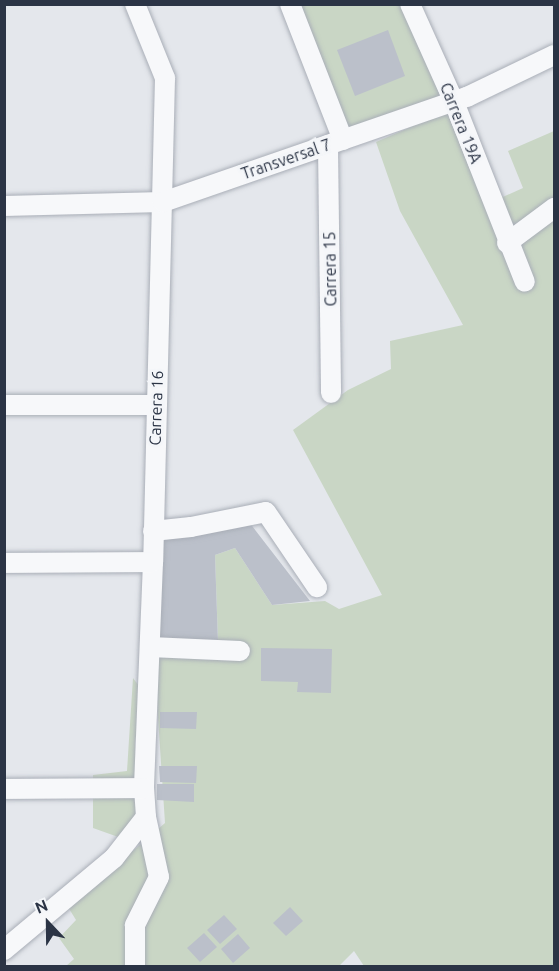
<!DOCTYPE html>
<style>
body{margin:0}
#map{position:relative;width:559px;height:971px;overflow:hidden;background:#e4e7ec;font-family:Ubuntu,sans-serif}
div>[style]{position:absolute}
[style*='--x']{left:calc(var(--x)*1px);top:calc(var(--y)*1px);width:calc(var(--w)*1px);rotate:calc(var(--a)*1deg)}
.green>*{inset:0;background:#c9d6c5}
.building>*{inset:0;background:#bbc0ca}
.roads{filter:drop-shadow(0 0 2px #a9aeb7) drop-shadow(0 0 2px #a9aeb7)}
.minor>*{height:20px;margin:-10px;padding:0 10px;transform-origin:10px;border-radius:10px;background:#f7f8fa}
span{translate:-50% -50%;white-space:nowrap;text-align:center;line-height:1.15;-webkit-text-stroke:6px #f4f6f9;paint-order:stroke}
.street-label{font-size:16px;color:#2b3445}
.frame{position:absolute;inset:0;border:6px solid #2b3445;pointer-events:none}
.north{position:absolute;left:18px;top:893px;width:60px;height:60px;-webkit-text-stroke:4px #f4f6f9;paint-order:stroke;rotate:338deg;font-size:16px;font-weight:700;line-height:24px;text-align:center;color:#2b3445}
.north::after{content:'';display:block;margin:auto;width:21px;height:27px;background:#2b3445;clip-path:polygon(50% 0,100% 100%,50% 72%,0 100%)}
</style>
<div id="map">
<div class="green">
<i style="clip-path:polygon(295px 5px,406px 5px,448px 96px,344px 131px)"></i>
<i style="clip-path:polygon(448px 111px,511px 243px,554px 217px,554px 966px,364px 966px,354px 951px,339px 966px,66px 966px,74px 959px,59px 938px,76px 920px,68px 907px,165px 823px,154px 657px,218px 642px,215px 555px,235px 548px,272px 605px,325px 601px,339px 609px,382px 595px,293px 430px,348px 390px,391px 369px,390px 341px,463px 325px,400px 211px,376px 142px)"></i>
<i style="clip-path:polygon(554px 131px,554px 212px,510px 239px,496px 200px,523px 188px,508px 151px)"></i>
<i style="clip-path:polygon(133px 678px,142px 690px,135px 743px,142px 815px,121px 838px,93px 828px,93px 775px,127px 771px)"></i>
</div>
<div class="building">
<i style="clip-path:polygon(388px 30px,405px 76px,355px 96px,337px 50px)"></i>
<i style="clip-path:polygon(249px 522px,310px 601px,272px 605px,235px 548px,215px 555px,218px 643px,155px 642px,159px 536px)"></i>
<i style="clip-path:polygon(261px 648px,332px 649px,331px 693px,297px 692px,298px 682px,261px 681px)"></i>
<i style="clip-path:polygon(160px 712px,197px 712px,196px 729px,160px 728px)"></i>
<i style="clip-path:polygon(159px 766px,197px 766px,196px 783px,160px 782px)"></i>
<i style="clip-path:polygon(157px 784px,194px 784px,194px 802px,157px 800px)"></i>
<i style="clip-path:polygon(290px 907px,303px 921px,286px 936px,273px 923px)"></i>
<i style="clip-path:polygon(224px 915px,237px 929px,220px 944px,207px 930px)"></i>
<i style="clip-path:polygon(204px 933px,217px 947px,200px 962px,187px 948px)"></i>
<i style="clip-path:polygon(238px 934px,250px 948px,233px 963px,221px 949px)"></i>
</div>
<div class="roads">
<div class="minor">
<i style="--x:135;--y:4;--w:80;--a:67.9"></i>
<i style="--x:165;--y:78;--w:484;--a:91.4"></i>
<i style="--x:153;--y:562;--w:226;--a:92.3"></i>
<i style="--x:144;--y:788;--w:29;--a:86"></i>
<i style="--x:146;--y:817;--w:61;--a:77.8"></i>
<i style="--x:159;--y:877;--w:54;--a:116.6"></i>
<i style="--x:135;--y:925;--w:41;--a:90"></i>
<i style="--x:290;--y:4;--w:146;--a:68.7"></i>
<i style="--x:410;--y:4;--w:107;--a:65.8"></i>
<i style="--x:454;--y:102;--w:193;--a:68.5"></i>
<i style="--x:328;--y:145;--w:248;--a:89.3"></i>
<i style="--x:4;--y:206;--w:159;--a:-1.4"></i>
<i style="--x:163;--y:202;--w:322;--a:-19.1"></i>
<i style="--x:467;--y:97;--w:97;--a:-25.8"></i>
<i style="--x:507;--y:243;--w:59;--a:-36.7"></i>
<i style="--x:4;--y:405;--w:152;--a:0"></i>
<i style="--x:153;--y:531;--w:38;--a:-6"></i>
<i style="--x:191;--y:527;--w:76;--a:-11.3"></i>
<i style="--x:266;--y:512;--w:91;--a:55.8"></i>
<i style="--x:4;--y:563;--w:149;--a:-0.4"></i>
<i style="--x:150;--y:647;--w:90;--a:2.5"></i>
<i style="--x:4;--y:789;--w:140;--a:-0.4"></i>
<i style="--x:4;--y:950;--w:143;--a:-39.9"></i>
<i style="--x:114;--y:858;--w:52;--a:-52"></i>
</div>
</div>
<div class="street-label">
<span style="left:461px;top:123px;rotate:68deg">Carrera 19A</span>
<span style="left:286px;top:159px;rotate:-19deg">Transversal 7</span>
<span style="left:330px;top:269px;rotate:-91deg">Carrera 15</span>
<span style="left:156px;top:408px;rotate:-88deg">Carrera 16</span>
</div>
<div class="frame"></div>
<div class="north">N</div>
</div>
